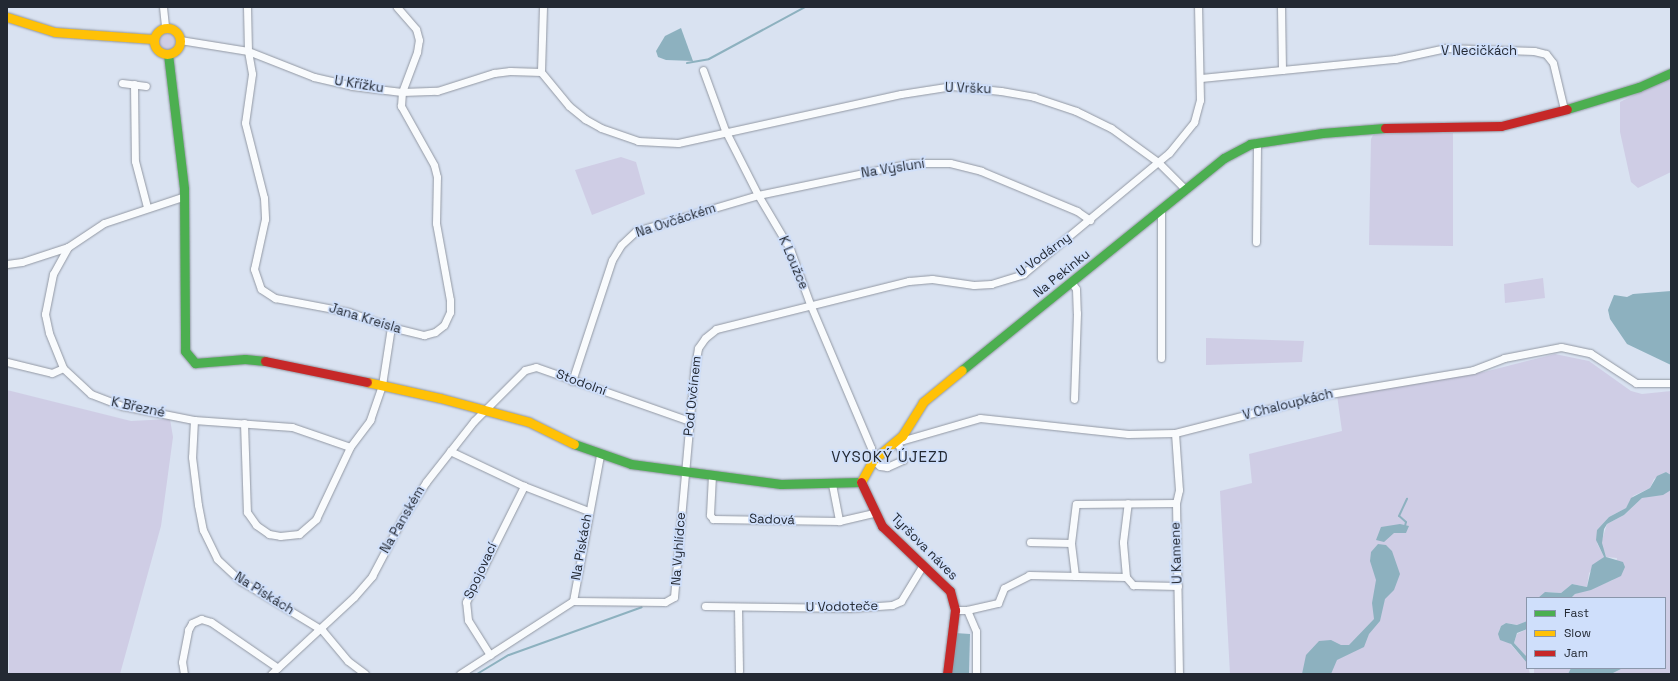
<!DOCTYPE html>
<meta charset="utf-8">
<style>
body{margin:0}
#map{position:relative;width:1678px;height:681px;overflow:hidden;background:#d9e2f1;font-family:"Space Grotesk",sans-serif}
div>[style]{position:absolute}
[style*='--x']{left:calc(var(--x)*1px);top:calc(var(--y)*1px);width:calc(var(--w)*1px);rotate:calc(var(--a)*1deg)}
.green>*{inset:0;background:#cfcde5}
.round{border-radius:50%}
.water>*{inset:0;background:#8db1bf}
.stream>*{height:2px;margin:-1px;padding:0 1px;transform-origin:1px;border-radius:1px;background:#8db1bf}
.roads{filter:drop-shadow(0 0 1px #9298a3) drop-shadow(0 0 1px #9298a3)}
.street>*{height:7px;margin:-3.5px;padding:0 3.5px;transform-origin:3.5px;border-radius:3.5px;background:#f9fbfd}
.fast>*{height:9px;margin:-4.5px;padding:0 4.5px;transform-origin:4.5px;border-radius:4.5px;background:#4caf50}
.slow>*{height:9px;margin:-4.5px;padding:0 4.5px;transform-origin:4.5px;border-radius:4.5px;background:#ffc107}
.slow>.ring{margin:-4.5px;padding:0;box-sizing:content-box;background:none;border:9px solid #ffc107;border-radius:50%}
.jam>*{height:9px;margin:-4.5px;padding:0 4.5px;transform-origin:4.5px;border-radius:4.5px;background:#c62828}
span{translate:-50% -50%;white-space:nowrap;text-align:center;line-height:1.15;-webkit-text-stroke:3.5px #cfdffb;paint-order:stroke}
.street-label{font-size:13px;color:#232933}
.quarter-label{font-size:15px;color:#232933;letter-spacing:1px}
.frame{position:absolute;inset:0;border:8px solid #232933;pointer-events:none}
.legend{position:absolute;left:1526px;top:597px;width:140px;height:72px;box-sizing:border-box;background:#cfdffb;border:1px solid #8a96ab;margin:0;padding:5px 7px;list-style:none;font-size:12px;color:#232933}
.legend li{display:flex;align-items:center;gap:8px;height:20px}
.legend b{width:20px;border:1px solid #8a96ab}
</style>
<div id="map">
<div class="green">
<i class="round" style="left:158px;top:32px;width:18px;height:18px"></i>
<i style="clip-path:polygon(1671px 77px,1671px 172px,1638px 188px,1631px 182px,1620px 132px,1620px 102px)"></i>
<i style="clip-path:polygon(1430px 132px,1453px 133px,1453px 246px,1369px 245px,1371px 139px,1373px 135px)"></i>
<i style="clip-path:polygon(621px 157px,636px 162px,645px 194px,592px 215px,575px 170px)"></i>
<i style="clip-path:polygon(1543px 278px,1545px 298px,1505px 303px,1504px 284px)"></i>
<i style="clip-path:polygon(1206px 338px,1304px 341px,1302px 362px,1206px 365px)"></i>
<i style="clip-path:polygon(1555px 354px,1589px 361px,1631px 391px,1642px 394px,1671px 391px,1671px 475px,1666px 472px,1654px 479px,1650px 488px,1633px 496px,1626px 508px,1609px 517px,1597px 530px,1597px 543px,1604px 557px,1589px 573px,1587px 587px,1572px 584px,1561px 593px,1548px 592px,1538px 598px,1527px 598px,1527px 621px,1518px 625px,1506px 623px,1501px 626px,1499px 631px,1527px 663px,1530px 674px,1230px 674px,1220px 491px,1252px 483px,1249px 454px,1342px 431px,1337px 395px,1484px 372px)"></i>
<i style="clip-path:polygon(7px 390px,131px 421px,170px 419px,173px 437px,161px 526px,120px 674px,9px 674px)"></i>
<i style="clip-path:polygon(1671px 490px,1671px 674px,1611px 674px,1623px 668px,1665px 668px,1665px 598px,1571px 598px,1575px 594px,1613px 580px,1617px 558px,1606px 557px,1601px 543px,1607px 524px,1624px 515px,1642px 498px)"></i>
<i style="clip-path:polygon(1527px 629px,1527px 657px,1514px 643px,1517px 634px)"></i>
<i style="clip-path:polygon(1534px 668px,1571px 668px,1568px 674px,1534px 674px)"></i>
</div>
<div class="water">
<i style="clip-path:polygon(681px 28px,693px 61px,666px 60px,658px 57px,656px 51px,665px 36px)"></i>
<i style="clip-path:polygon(1671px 291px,1671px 365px,1627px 344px,1610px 319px,1608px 310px,1614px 295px,1627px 297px,1633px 294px)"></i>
<i style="clip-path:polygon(1666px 472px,1671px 475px,1671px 490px,1663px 495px,1642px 498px,1624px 515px,1607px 524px,1604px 529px,1602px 543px,1606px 557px,1623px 562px,1625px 567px,1621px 576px,1591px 590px,1575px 594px,1571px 598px,1538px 598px,1545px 592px,1561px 593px,1572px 584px,1587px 587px,1592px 565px,1604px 557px,1596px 540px,1597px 530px,1609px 517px,1626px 508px,1631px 498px,1650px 488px,1657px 476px)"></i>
<i style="clip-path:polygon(1400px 524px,1409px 526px,1406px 533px,1394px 533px,1384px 542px,1376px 540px,1381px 527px)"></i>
<i style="clip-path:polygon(1378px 544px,1386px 545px,1392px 551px,1400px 574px,1394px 590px,1385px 599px,1380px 621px,1369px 634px,1364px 647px,1337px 660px,1331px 674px,1302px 674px,1306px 655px,1319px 641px,1331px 640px,1341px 645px,1349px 645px,1374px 619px,1372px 603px,1376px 580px,1370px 561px,1371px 552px)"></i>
<i style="clip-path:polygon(1527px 621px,1527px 629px,1517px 633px,1514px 643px,1527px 657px,1527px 663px,1511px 644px,1500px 640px,1498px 634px,1501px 626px,1506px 623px,1517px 625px)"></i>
<i style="clip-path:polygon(955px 633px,970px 634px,969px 674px,952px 674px)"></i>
<i style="clip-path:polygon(1571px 668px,1623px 668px,1611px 674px,1568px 674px)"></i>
</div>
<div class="stream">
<i style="--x:687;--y:63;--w:22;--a:-10"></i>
<i style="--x:709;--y:59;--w:109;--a:-28.4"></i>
<i style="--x:1405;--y:526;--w:4;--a:-76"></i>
<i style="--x:1406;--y:522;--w:9;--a:-139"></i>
<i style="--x:1399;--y:516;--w:19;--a:-65"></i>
<i style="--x:477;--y:674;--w:37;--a:-31"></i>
<i style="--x:509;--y:655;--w:141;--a:-19.8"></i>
</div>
<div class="roads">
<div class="street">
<i style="--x:163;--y:7;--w:20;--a:84"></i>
<i style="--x:247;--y:7;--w:44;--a:88.7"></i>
<i style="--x:248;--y:51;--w:23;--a:80"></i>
<i style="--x:252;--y:74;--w:49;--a:98.1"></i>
<i style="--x:245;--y:123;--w:77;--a:75.8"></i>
<i style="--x:264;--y:198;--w:21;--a:87"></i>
<i style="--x:265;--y:219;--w:51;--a:102.4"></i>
<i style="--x:254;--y:269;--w:21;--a:71"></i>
<i style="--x:261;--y:289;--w:17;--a:33"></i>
<i style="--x:275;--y:298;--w:75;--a:10.7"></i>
<i style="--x:349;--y:312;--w:45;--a:19.7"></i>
<i style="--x:391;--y:327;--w:34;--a:14"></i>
<i style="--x:424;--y:335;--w:11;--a:-15"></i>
<i style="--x:435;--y:332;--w:11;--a:-38"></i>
<i style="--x:444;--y:325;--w:14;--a:-65"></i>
<i style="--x:450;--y:312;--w:12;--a:-90"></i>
<i style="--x:450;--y:300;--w:78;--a:-100.3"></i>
<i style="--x:436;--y:223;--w:46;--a:-88.8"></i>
<i style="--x:437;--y:177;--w:12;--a:-104"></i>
<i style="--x:434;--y:165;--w:68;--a:-119.2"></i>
<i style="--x:401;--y:106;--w:14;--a:-86"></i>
<i style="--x:402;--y:92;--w:43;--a:-69.4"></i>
<i style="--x:417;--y:52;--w:12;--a:-81"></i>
<i style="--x:419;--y:40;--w:11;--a:-105"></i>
<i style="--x:416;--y:29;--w:29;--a:-131"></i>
<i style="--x:543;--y:7;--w:65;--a:91.8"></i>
<i style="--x:541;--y:72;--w:44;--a:50.5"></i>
<i style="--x:569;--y:106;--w:21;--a:39"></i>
<i style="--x:585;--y:119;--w:18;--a:29"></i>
<i style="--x:601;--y:128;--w:39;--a:19"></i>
<i style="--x:638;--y:141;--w:40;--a:2.9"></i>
<i style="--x:678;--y:143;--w:228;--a:-12.4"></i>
<i style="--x:901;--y:94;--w:52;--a:-8.9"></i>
<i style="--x:952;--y:86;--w:49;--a:5.8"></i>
<i style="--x:1001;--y:91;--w:34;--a:10"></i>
<i style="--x:1034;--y:97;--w:44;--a:18.4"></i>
<i style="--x:1076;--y:111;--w:39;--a:26"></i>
<i style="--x:1111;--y:128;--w:58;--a:35.9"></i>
<i style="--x:1158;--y:162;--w:38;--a:45"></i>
<i style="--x:180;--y:40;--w:69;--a:9.2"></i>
<i style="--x:248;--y:51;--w:71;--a:21.5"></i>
<i style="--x:314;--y:77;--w:39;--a:13"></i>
<i style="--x:352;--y:86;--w:50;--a:6.8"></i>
<i style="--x:402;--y:92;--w:35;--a:-2"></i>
<i style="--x:437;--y:91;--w:60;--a:-17.5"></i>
<i style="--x:494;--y:73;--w:16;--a:-7"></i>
<i style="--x:510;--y:71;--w:31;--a:2"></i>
<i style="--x:703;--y:70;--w:64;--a:69.9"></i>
<i style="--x:725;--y:130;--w:73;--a:63.1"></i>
<i style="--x:758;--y:195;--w:63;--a:59.3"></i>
<i style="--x:790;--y:249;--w:59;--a:70"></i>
<i style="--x:810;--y:304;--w:156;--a:67"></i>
<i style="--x:871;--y:448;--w:12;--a:81"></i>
<i style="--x:873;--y:460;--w:9;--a:41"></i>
<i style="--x:880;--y:466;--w:7;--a:8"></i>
<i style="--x:887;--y:467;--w:17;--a:-24"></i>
<i style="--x:903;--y:460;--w:6;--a:-90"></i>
<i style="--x:903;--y:454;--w:13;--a:-117"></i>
<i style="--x:897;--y:442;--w:86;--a:-16.1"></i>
<i style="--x:980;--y:418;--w:149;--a:6.2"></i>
<i style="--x:1128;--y:434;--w:47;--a:-1.2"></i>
<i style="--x:1175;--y:433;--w:154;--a:-14.3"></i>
<i style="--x:1324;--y:395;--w:151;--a:-9.5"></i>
<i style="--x:1473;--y:370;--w:33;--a:-21"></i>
<i style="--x:1504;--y:358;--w:58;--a:-10.9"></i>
<i style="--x:1561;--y:347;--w:30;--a:12"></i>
<i style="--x:1590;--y:353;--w:55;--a:33.1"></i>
<i style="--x:1636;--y:383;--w:35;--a:0"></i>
<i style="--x:1282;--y:70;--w:114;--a:-5.6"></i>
<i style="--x:1395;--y:59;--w:52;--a:-12.2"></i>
<i style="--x:1446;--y:48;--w:88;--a:2"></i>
<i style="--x:1534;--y:51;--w:12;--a:14"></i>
<i style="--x:1546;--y:54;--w:11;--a:52"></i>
<i style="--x:1553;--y:63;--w:47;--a:76.6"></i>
<i style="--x:1201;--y:78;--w:81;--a:-5.6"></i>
<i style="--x:1282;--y:70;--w:63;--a:-90.9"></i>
<i style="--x:122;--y:83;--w:24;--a:7"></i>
<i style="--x:134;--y:84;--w:77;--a:89.3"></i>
<i style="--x:135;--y:161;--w:48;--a:75.4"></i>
<i style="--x:1256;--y:242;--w:100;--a:-89.4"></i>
<i style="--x:68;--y:247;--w:31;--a:119"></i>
<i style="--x:53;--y:274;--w:41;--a:101.3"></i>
<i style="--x:45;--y:314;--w:19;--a:78"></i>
<i style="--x:49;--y:333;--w:38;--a:68"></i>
<i style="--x:63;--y:368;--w:38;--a:43"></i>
<i style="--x:91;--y:394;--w:34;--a:21"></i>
<i style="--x:123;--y:406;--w:72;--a:11.2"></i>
<i style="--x:194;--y:420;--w:98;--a:4.1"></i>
<i style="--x:292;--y:427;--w:61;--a:19"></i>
<i style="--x:7;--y:264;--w:15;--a:-8"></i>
<i style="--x:22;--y:262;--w:48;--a:-18.1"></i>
<i style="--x:68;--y:247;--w:43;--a:-33.7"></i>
<i style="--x:104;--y:223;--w:82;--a:-18.4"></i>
<i style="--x:1072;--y:283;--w:7;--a:56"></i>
<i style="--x:1076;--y:289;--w:24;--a:88"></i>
<i style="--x:1077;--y:313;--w:86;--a:92"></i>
<i style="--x:1161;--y:358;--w:149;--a:-90"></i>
<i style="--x:7;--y:362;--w:46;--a:13.7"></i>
<i style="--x:52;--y:373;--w:12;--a:-24"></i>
<i style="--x:572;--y:381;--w:127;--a:-71.7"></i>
<i style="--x:612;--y:260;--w:17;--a:-59"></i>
<i style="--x:621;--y:245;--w:21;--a:-43"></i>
<i style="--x:636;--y:231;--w:127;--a:-16.4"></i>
<i style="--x:758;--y:195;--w:156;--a:-11.8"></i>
<i style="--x:911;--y:163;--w:39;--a:0"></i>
<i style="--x:950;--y:163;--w:32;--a:14"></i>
<i style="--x:981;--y:171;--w:104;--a:22.6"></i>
<i style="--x:1077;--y:211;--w:16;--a:35"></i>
<i style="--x:194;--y:420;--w:37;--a:93"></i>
<i style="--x:192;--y:457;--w:48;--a:82.9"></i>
<i style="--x:198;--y:505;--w:25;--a:79"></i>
<i style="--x:203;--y:530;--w:32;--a:64"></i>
<i style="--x:217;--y:559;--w:33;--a:43"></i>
<i style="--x:241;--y:581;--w:95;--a:31.2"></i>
<i style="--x:322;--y:630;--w:40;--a:50"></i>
<i style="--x:348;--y:661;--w:21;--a:37"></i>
<i style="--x:244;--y:423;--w:89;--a:88.1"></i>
<i style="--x:247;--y:512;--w:16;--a:55"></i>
<i style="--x:256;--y:525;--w:16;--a:35"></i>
<i style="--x:269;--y:534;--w:11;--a:10"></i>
<i style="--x:280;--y:536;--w:19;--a:-6"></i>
<i style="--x:299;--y:534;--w:23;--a:-41"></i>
<i style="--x:316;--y:519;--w:80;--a:-64.7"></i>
<i style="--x:350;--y:447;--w:34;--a:-53"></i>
<i style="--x:370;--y:420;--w:37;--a:-71"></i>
<i style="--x:382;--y:385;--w:59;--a:-81.2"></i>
<i style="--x:1175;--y:433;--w:57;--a:86"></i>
<i style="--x:1179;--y:490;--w:13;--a:103"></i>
<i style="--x:1176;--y:503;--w:171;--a:89"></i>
<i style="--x:450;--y:451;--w:82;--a:25.3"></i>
<i style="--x:524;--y:486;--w:69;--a:21.3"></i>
<i style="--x:712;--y:475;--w:40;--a:92.9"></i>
<i style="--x:710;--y:515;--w:5;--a:53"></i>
<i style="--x:713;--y:519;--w:126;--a:0.9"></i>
<i style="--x:839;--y:521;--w:37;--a:-13"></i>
<i style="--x:832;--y:484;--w:38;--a:79"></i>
<i style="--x:1030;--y:542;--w:41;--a:1.4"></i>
<i style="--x:1075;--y:576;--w:33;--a:-97"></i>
<i style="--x:1071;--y:543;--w:39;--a:-83"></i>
<i style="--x:1076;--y:504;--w:100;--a:-0.6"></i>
<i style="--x:1126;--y:577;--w:11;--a:49"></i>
<i style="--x:1133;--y:585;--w:45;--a:1.3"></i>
<i style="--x:573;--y:601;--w:92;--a:0.6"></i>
<i style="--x:665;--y:602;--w:10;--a:-29"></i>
<i style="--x:674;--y:597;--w:227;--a:-84.9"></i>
<i style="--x:694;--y:371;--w:23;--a:-80"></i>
<i style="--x:698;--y:348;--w:12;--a:-55"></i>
<i style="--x:705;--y:338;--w:14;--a:-39"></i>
<i style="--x:716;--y:329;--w:199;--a:-14"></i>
<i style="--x:909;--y:281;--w:23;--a:-5"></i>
<i style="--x:932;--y:279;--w:42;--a:8.1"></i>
<i style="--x:974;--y:285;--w:17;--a:-3"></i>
<i style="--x:991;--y:284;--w:34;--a:-17"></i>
<i style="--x:1023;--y:274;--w:190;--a:-39.7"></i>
<i style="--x:1169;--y:153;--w:40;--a:-51"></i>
<i style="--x:1194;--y:122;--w:23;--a:-75"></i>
<i style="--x:1200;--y:100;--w:93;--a:-91.2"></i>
<i style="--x:705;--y:606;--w:145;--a:0.8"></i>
<i style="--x:850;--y:608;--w:42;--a:-4.1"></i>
<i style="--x:892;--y:605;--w:10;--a:-24"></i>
<i style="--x:901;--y:601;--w:42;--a:-58.6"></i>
<i style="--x:738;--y:607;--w:64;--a:89.1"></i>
<i style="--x:955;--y:610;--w:12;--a:0"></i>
<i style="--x:967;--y:610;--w:23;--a:67"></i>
<i style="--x:976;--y:631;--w:43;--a:90"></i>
<i style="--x:967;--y:610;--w:32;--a:-13"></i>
<i style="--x:998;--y:603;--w:16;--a:-68"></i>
<i style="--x:1004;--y:588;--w:28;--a:-27"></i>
<i style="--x:1029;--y:575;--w:97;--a:1.2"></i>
<i style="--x:1126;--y:577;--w:35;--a:-95"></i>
<i style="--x:1123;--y:542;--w:39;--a:-83"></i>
<i style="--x:490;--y:655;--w:41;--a:-122.2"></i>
<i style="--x:468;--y:620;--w:18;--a:-96"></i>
<i style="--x:466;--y:602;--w:130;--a:-63.4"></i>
<i style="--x:184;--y:674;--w:12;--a:-99"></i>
<i style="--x:182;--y:662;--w:33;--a:-79"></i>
<i style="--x:188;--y:630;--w:8;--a:-60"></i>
<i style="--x:192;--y:623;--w:10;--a:-24"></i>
<i style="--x:201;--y:619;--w:10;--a:17"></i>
<i style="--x:211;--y:622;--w:81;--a:34.5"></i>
<i style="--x:271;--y:674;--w:113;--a:-42.9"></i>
<i style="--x:354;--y:597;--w:28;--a:-49"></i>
<i style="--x:372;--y:576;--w:64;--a:-62.2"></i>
<i style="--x:402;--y:519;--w:44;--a:-57"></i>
<i style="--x:426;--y:482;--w:78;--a:-51.8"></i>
<i style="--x:474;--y:421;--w:72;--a:-45"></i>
<i style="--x:525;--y:370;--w:11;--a:-15"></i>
<i style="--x:536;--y:367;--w:162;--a:19.4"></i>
<i style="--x:460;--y:674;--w:135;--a:-32.9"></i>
<i style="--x:573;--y:601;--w:148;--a:-79.5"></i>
</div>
<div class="fast">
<i style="--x:168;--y:54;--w:136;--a:83.2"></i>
<i style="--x:184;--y:189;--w:162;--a:89.6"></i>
<i style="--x:185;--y:351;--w:16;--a:50"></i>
<i style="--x:195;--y:363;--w:50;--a:-4.6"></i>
<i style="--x:245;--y:359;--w:20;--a:6"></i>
<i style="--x:1567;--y:109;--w:75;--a:-17"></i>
<i style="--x:1639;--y:87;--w:35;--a:-24"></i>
<i style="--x:962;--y:370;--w:337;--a:-39"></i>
<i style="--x:1224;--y:158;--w:30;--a:-28"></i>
<i style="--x:1250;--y:144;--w:73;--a:-8.7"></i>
<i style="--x:1322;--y:133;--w:63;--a:-4.5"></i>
<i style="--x:574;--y:444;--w:60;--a:19.3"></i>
<i style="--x:631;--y:464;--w:151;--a:7.6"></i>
<i style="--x:781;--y:484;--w:80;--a:-1.4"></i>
</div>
<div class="slow">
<i style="--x:7;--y:17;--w:50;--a:17.4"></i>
<i style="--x:55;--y:32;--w:98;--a:4.1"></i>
<i class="ring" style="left:154px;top:28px;width:17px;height:17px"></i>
<i style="--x:367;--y:382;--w:75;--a:12.4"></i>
<i style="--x:440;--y:398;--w:92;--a:15.1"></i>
<i style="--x:529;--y:422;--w:50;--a:26.1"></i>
<i style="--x:861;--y:482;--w:25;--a:-61"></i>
<i style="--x:873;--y:460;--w:38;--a:-40"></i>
<i style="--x:902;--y:436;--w:40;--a:-58"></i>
<i style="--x:923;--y:402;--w:50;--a:-39.4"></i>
</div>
<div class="jam">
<i style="--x:1385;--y:128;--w:116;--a:-1"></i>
<i style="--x:1501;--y:126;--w:68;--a:-14.4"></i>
<i style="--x:265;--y:361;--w:104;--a:11.6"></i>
<i style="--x:861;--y:482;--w:49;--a:64.5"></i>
<i style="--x:882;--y:526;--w:94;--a:43.7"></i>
<i style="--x:950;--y:591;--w:20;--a:75"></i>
<i style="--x:955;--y:610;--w:64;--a:97.1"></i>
</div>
</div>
<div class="street-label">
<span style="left:1479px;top:51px">V Necičkách</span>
<span style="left:359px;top:85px;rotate:9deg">U Křížku</span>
<span style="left:968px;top:89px;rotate:2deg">U Vršku</span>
<span style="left:893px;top:169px;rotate:-9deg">Na Výsluní</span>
<span style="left:676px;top:221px;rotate:-18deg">Na Ovčáckém</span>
<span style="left:1044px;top:255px;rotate:-36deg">U Vodárny</span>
<span style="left:793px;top:263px;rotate:67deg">K Loužce</span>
<span style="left:1062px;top:274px;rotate:-39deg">Na Pekinku</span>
<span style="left:365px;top:319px;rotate:17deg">Jana Kreisla</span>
<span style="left:581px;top:383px;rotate:20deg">Stodolní</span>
<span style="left:693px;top:396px;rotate:-84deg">Pod Ovčínem</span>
<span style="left:1288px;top:405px;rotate:-14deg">V Chaloupkách</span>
<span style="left:138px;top:408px;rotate:12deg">K Březné</span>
<span style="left:403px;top:520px;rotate:-60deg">Na Panském</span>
<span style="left:772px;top:520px;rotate:2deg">Sadová</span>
<span style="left:582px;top:547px;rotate:-80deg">Na Pískách</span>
<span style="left:924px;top:547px;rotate:45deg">Tyršova náves</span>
<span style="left:679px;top:549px;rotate:-86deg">Na Vyhlídce</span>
<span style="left:1177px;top:553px;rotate:-92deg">U Kamene</span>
<span style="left:481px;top:571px;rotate:-65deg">Spojovací</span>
<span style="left:264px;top:594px;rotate:32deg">Na Pískách</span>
<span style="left:842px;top:607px;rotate:-1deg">U Vodoteče</span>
</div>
<div class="quarter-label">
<span style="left:890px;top:457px">VYSOKÝ ÚJEZD</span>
</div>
<div class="frame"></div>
<ul class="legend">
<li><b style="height:5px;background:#4caf50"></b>Fast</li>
<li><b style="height:5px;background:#ffc107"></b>Slow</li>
<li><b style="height:5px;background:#c62828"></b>Jam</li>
</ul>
</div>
